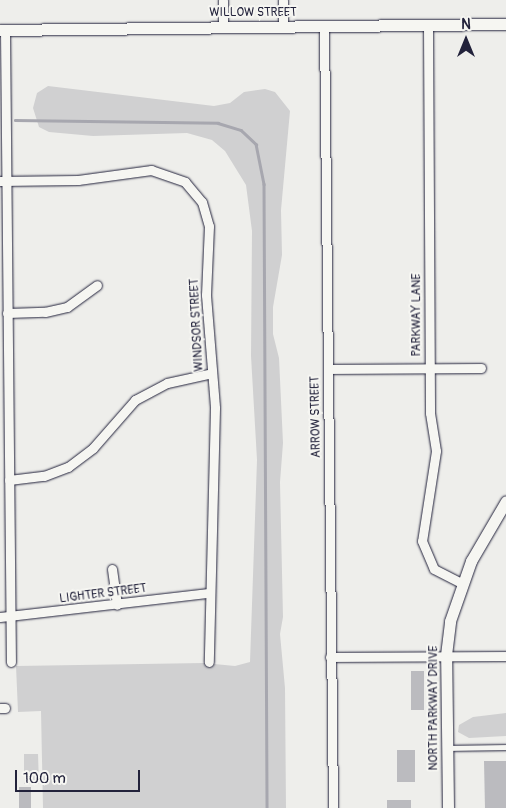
<!DOCTYPE html>
<style>
body{margin:0}
#map{position:relative;width:506px;height:808px;overflow:hidden;background:#eeeeeb;font-family:Pangolin,sans-serif}
div>[style]{position:absolute}
[style*='--x']{left:calc(var(--x)*1px);top:calc(var(--y)*1px);width:calc(var(--w)*1px);rotate:calc(var(--a)*1deg)}
.green>*{inset:0;background:#d0d0d1}
.stream>*{height:2.5px;margin:-1.25px;padding:0 1.25px;transform-origin:1.25px;border-radius:1.25px;background:#a7a7af}
.building>*{inset:0;background:#bbbbbf}
.roads{filter:drop-shadow(0 0 1px #22223b) drop-shadow(0 0 1px #22223b)}
.lane>*{height:4.5px;margin:-2.25px;padding:0 2.25px;transform-origin:2.25px;border-radius:2.25px;background:#f6f6f2}
.street>*{height:9px;margin:-4.5px;padding:0 4.5px;transform-origin:4.5px;border-radius:4.5px;background:#f6f6f2}
.secondary>*{height:11px;margin:-5.5px;padding:0 5.5px;transform-origin:5.5px;border-radius:5.5px;background:#f6f6f2}
span{translate:-50% -50%;white-space:nowrap;text-align:center;line-height:1.15;-webkit-text-stroke:4px #f6f6f2;paint-order:stroke}
.street-label{font-size:12px;color:#22223b}
.north{position:absolute;left:441px;top:15px;width:50px;height:50px;-webkit-text-stroke:4px #f6f6f2;paint-order:stroke;rotate:0deg;font-size:14px;font-weight:700;line-height:20px;text-align:center;color:#22223b}
.north::after{content:'';display:block;margin:auto;width:18px;height:22px;background:#22223b;clip-path:polygon(50% 0,100% 100%,50% 72%,0 100%)}
.scale{position:absolute;left:15px;top:770px;width:125px;height:22px;box-sizing:border-box;border:2px solid #22223b;border-top:0;padding-left:6px;font-size:15px;line-height:18px;white-space:nowrap;color:#22223b;-webkit-text-stroke:4px #f6f6f2;paint-order:stroke}
</style>
<div id="map">
<div class="green">
<i style="clip-path:polygon(48px 86px,214px 106px,230px 103px,244px 92px,265px 89px,275px 92px,290px 111px,281px 210px,282px 255px,273px 307px,273px 334px,279px 358px,283px 443px,280px 482px,283px 617px,280px 634px,285px 688px,286px 808px,43px 808px,41px 711px,18px 712px,16px 666px,204px 663px,235px 666px,250px 662px,257px 460px,251px 356px,252px 231px,246px 185px,225px 151px,212px 140px,187px 133px,93px 136px,49px 132px,39px 127px,33px 108px,37px 93px)"></i>
<i style="clip-path:polygon(506px 713px,506px 736px,469px 738px,458px 732px,459px 725px,473px 717px)"></i>
<i style="clip-path:polygon(38px 754px,39px 784px,24px 784px,24px 754px)"></i>
</div>
<div class="stream">
<i style="--x:15;--y:120;--w:203;--a:0.8"></i>
<i style="--x:218;--y:123;--w:24;--a:17"></i>
<i style="--x:241;--y:130;--w:21;--a:43"></i>
<i style="--x:256;--y:144;--w:41;--a:78.7"></i>
<i style="--x:264;--y:184;--w:624;--a:89.72"></i>
</div>
<div class="building">
<i style="clip-path:polygon(411px 671px,424px 671px,424px 710px,411px 710px)"></i>
<i style="clip-path:polygon(397px 750px,415px 750px,415px 782px,397px 782px)"></i>
<i style="clip-path:polygon(484px 761px,506px 761px,506px 808px,485px 808px)"></i>
<i style="clip-path:polygon(19px 787px,31px 787px,31px 808px,19px 808px)"></i>
<i style="clip-path:polygon(387px 800px,411px 800px,411px 808px,387px 808px)"></i>
</div>
<div class="roads">
<div class="lane">
<i style="--x:447;--y:748;--w:59;--a:-1"></i>
</div>
<div class="street">
<i style="--x:223;--y:0;--w:26;--a:90"></i>
<i style="--x:283;--y:0;--w:26;--a:90"></i>
<i style="--x:428;--y:25;--w:388;--a:89.7"></i>
<i style="--x:430;--y:413;--w:38;--a:81"></i>
<i style="--x:436;--y:451;--w:91;--a:98.8"></i>
<i style="--x:422;--y:541;--w:30;--a:67"></i>
<i style="--x:434;--y:569;--w:30;--a:27"></i>
<i style="--x:324;--y:26;--w:782;--a:89.34"></i>
<i style="--x:5;--y:30;--w:632;--a:89.46"></i>
<i style="--x:0;--y:181;--w:78;--a:-0.7"></i>
<i style="--x:78;--y:180;--w:74;--a:-7.8"></i>
<i style="--x:151;--y:170;--w:36;--a:19"></i>
<i style="--x:185;--y:182;--w:26;--a:50"></i>
<i style="--x:202;--y:202;--w:25;--a:74"></i>
<i style="--x:209;--y:226;--w:69;--a:92.5"></i>
<i style="--x:206;--y:295;--w:113;--a:85.4"></i>
<i style="--x:215;--y:408;--w:254;--a:91.4"></i>
<i style="--x:7;--y:313;--w:38;--a:-2"></i>
<i style="--x:45;--y:312;--w:23;--a:-13"></i>
<i style="--x:67;--y:307;--w:37;--a:-36"></i>
<i style="--x:328;--y:369;--w:153;--a:-0.4"></i>
<i style="--x:9;--y:480;--w:35;--a:-7"></i>
<i style="--x:44;--y:476;--w:26;--a:-21"></i>
<i style="--x:68;--y:467;--w:31;--a:-37"></i>
<i style="--x:93;--y:448;--w:64;--a:-48.8"></i>
<i style="--x:135;--y:400;--w:36;--a:-28"></i>
<i style="--x:167;--y:383;--w:46;--a:-12.5"></i>
<i style="--x:112;--y:569;--w:36;--a:82"></i>
<i style="--x:0;--y:617;--w:210;--a:-6.6"></i>
<i style="--x:330;--y:657;--w:176;--a:-0.3"></i>
<i style="--x:0;--y:708;--w:5;--a:0"></i>
</div>
<div class="secondary">
<i style="--x:0;--y:30;--w:506;--a:-0.68"></i>
<i style="--x:448;--y:808;--w:153;--a:-90.7"></i>
<i style="--x:446;--y:655;--w:34;--a:-83"></i>
<i style="--x:450;--y:621;--w:64;--a:-70.7"></i>
<i style="--x:471;--y:561;--w:69;--a:-59.7"></i>
</div>
</div>
<div class="street-label">
<span style="left:253px;top:13px">WILLOW STREET</span>
<span style="left:417px;top:315px;rotate:-90deg">PARKWAY LANE</span>
<span style="left:197px;top:325px;rotate:-93deg">WINDSOR STREET</span>
<span style="left:316px;top:417px;rotate:-91deg">ARROW STREET</span>
<span style="left:103px;top:594px;rotate:-7deg">LIGHTER STREET</span>
<span style="left:434px;top:708px;rotate:-90deg">NORTH PARKWAY DRIVE</span>
</div>
<div class="north">N</div>
<div class="scale">100 m</div>
</div>
